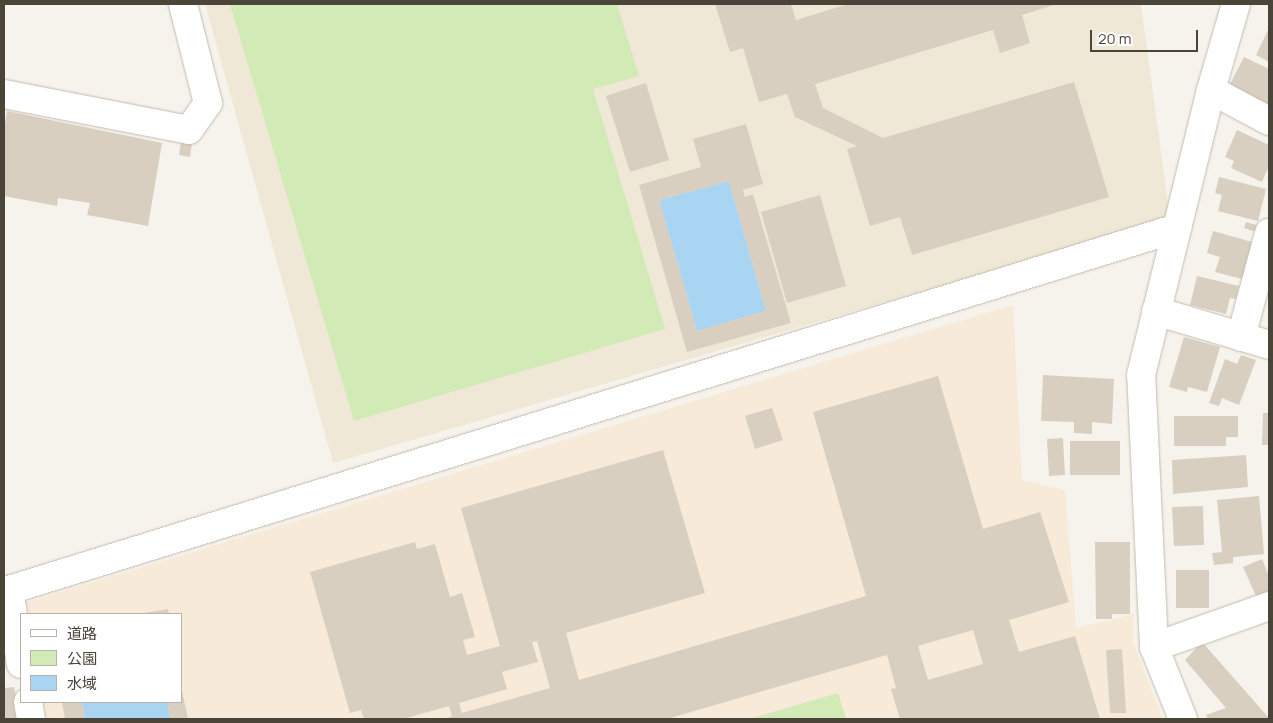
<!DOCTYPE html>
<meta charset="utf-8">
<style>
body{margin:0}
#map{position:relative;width:1273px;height:723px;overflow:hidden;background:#f6f3ec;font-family:Manrope,"Noto Sans JP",sans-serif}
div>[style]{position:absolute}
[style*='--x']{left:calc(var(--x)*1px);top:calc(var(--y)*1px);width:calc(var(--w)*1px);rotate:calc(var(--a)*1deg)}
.commercial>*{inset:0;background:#f7ead8}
.education>*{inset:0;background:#efe8d6}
.green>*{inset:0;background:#d2eab5}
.water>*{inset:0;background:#a9d4f2}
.building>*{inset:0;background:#d8cfc1}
.roads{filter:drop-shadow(0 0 1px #c2bbae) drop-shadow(0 0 1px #c2bbae)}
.minor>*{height:28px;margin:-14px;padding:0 14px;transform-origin:14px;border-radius:14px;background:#fff}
span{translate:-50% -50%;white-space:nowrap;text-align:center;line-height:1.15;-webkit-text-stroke:4.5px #fff;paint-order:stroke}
.frame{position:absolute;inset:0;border:5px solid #4b4439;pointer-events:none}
.legend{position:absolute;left:20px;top:613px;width:162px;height:90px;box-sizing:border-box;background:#fff;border:1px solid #b7b4b0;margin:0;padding:6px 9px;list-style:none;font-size:15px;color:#4b4439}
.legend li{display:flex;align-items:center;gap:10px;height:25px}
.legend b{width:25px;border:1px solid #b7b4b0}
.scale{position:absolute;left:1090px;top:30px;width:108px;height:22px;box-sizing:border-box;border:2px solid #4b4439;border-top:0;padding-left:6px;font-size:15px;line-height:18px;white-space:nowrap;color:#4b4439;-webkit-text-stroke:4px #fff;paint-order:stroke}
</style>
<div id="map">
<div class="commercial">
<i style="clip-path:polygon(1013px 305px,1022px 480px,1065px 490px,1076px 628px,1134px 614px,1133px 642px,1163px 719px,46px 719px,43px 702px,181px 702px,181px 614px,29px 614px,27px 602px)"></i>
</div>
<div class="education">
<i style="clip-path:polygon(205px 4px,1141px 4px,1170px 219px,333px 463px)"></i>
</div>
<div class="green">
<i style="clip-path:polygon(230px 4px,617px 4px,639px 76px,593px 89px,665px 329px,354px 421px)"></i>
<i style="clip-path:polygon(838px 693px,846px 719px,749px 719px)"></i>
</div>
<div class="water">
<i style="clip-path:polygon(729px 181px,766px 311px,697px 331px,659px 200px)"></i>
<i style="clip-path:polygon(82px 702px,167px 702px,171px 719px,85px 719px)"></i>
</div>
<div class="building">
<i style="clip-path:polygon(715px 4px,791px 4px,796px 20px,848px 4px,1057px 4px,1022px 15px,1030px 43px,1000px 53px,993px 30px,815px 84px,823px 108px,883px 138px,1074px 82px,1109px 197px,912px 255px,900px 217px,870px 226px,847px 149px,857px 146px,795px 117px,787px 94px,759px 102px,743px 48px,730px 52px)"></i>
<i style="clip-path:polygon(1269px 28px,1269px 62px,1256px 55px)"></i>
<i style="clip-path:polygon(1244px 57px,1269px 69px,1269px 111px,1229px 86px)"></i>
<i style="clip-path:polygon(646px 83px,669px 160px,630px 172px,606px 96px)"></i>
<i style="clip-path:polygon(7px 111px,162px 143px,148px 226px,87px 215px,90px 203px,58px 198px,57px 206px,4px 196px,4px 130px)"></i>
<i style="clip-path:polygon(evenodd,746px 124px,763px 184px,743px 190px,745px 197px,753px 194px,791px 323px,687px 352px,639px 185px,701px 167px,693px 139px,746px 124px,729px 181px,766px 311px,697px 331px,659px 200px,729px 181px)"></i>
<i style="clip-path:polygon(1237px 130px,1269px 145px,1269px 166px,1262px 182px,1231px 168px,1234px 161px,1225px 157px)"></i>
<i style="clip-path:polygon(181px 141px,192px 143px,190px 157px,179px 155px)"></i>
<i style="clip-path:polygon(1219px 177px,1266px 189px,1258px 221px,1218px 211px,1222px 195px,1215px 193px)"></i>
<i style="clip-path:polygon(820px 195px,846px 286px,787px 303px,761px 212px)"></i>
<i style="clip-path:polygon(1246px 222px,1264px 227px,1262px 234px,1244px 228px)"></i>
<i style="clip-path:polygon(1213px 231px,1252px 242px,1242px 279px,1215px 272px,1220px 257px,1207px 253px)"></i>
<i style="clip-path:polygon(1197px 276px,1239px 286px,1236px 299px,1230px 298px,1226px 314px,1190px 305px)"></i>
<i style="clip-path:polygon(1184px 337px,1220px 347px,1207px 392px,1188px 387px,1187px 392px,1169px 387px)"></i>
<i style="clip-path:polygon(1241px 355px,1256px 360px,1239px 405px,1222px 398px,1219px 406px,1209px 403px,1225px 359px,1237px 364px)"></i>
<i style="clip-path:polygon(1043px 375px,1114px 379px,1112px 424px,1092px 422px,1092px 434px,1074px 433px,1074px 422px,1041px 421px)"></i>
<i style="clip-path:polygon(evenodd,938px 376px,983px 529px,1040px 512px,1069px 602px,1009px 620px,1019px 652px,1075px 636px,1100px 719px,900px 719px,891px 689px,896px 688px,887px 655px,667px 719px,444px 719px,452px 716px,449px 706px,403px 719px,364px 719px,361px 710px,350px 713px,310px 572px,415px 542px,417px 549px,435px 544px,450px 597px,462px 593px,475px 637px,463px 640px,467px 655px,500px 646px,461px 508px,663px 450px,705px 593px,566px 633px,579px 680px,866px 596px,813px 412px,938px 376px,973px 630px,983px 664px,928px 680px,918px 646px,973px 630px,938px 376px,537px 641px,550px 688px,462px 713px,459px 703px,507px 689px,502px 672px,538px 662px,532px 642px,537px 641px)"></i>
<i style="clip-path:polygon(772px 408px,783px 440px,755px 449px,745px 416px)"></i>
<i style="clip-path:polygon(1263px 413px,1269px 413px,1269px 445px,1262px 445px)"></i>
<i style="clip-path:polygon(1174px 416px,1238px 416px,1238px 437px,1226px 437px,1226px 446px,1174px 446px)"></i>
<i style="clip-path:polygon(1063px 438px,1065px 475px,1049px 476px,1047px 439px)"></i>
<i style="clip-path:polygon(1070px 441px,1120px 441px,1120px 475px,1070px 475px)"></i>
<i style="clip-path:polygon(1246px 455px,1248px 487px,1173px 494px,1172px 460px)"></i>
<i style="clip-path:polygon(1259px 496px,1264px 554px,1233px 557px,1233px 563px,1214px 565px,1212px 553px,1222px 552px,1217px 500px)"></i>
<i style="clip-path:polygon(1203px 506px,1204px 545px,1174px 546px,1172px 507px)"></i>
<i style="clip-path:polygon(1095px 542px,1130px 542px,1130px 614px,1112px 614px,1112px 619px,1096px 619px)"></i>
<i style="clip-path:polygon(1262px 559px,1269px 576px,1269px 591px,1256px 596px,1243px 567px)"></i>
<i style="clip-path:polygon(1176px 570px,1209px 570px,1209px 608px,1176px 608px)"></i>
<i style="clip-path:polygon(168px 609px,169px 614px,144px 614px,144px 613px)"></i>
<i style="clip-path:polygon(1202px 642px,1269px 718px,1269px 719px,1208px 719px,1206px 715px,1226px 708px,1185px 660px)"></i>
<i style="clip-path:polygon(1122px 649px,1126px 713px,1110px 713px,1106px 650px)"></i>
<i style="clip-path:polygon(181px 686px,188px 719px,171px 719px,167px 702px,181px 702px)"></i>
<i style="clip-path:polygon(14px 687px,20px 719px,4px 719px,4px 688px)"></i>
<i style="clip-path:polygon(62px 702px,82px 702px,85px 719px,65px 719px)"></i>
</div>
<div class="roads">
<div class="minor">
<i style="--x:1211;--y:90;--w:66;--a:28.1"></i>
<i style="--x:4;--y:94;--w:188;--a:11"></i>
<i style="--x:189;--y:130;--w:33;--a:-55"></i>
<i style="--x:208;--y:103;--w:102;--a:-104.2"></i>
<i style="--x:1156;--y:311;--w:118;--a:16.7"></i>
<i style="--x:1241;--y:337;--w:108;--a:-74.9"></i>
<i style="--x:1154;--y:647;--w:122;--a:-19.6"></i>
<i style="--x:21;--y:664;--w:75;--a:-99.2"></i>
<i style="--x:9;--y:590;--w:1223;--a:-17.22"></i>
<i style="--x:28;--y:702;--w:17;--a:80"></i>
<i style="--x:1183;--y:719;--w:78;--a:-111.9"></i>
<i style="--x:1154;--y:647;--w:272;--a:-92.7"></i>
<i style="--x:1141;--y:375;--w:293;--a:-76.2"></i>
<i style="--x:1211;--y:90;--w:90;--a:-73.8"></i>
</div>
</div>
<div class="frame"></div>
<ul class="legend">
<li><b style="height:6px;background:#fff"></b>道路</li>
<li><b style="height:14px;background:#d2eab5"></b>公園</li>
<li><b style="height:14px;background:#a9d4f2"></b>水域</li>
</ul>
<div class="scale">20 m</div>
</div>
